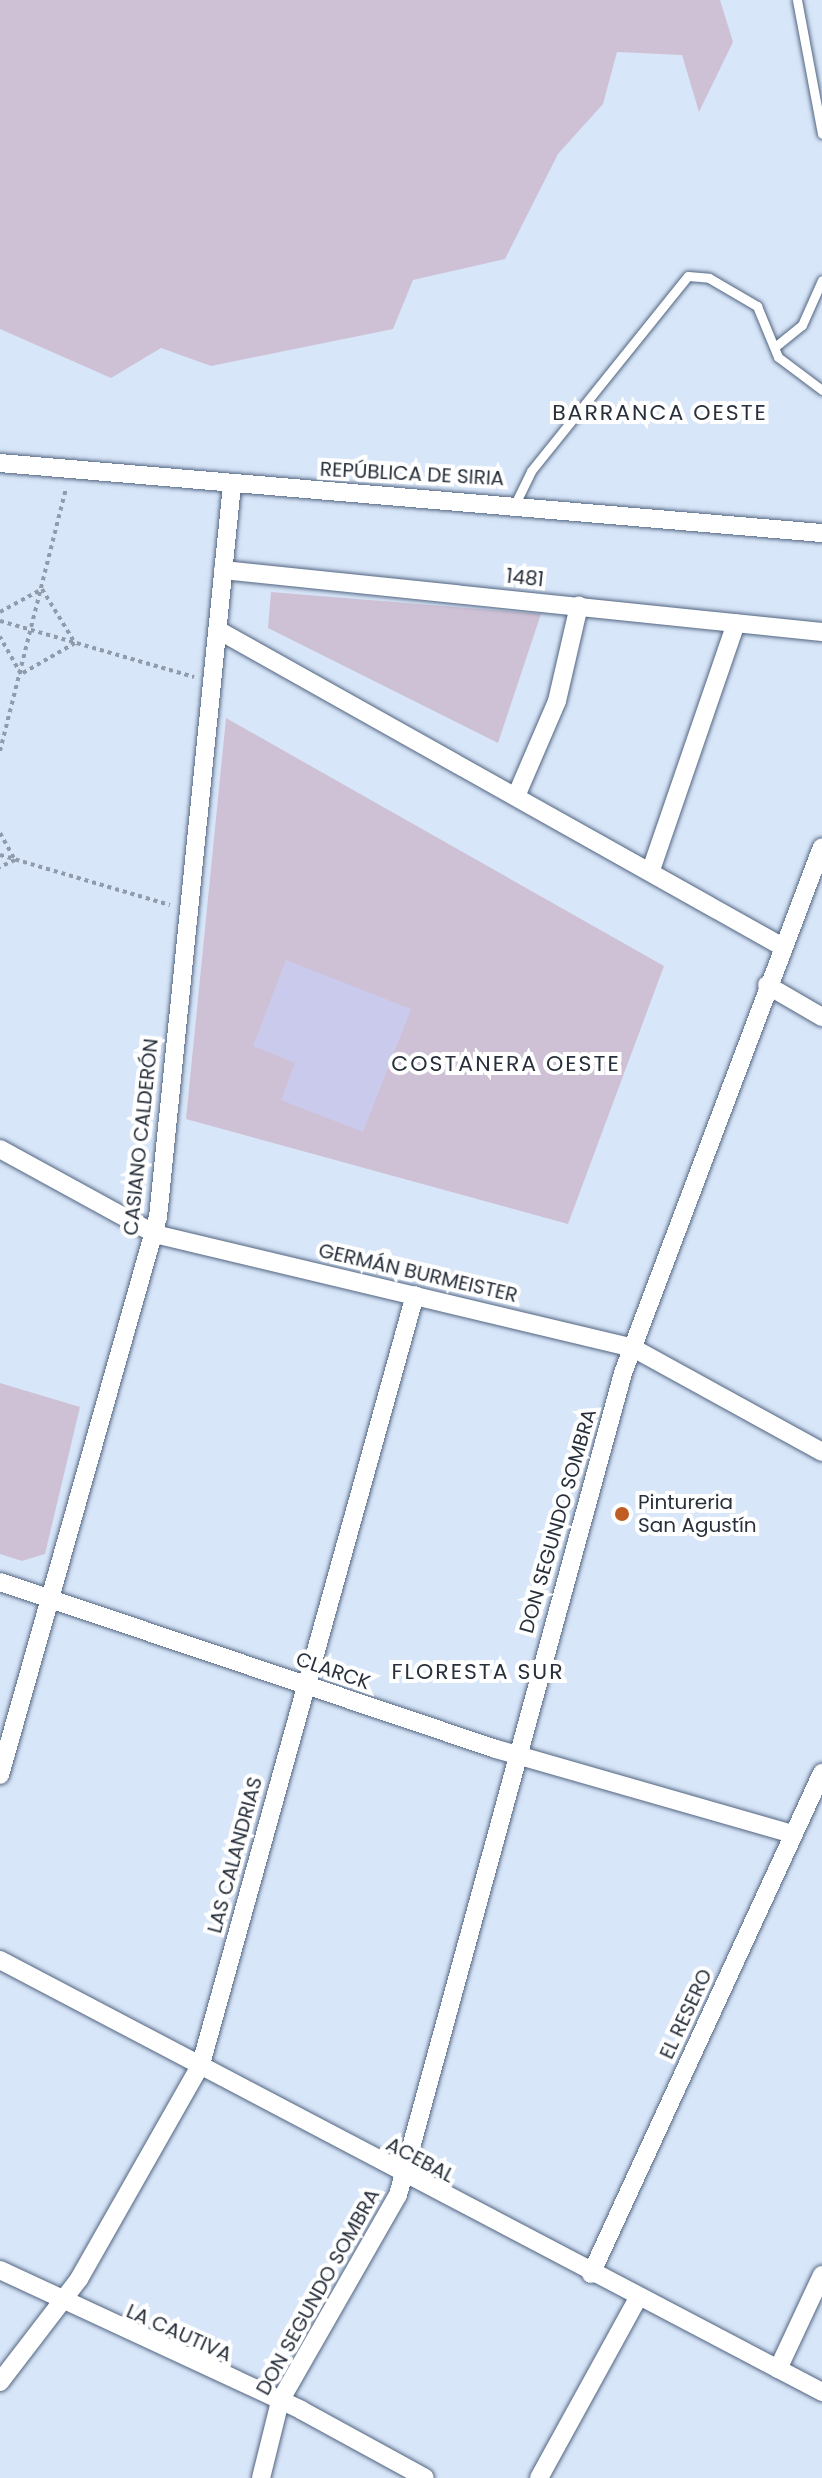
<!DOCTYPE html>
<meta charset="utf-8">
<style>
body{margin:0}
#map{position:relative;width:822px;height:2478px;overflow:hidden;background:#d8e6f9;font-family:Poppins,sans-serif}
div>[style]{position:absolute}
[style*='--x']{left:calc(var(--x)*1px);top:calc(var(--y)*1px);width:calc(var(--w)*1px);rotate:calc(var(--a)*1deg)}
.green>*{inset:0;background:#cfc1d5}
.building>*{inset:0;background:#cacaed}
.path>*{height:4px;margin-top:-2px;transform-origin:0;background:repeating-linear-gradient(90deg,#909bab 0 4px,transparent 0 8px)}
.roads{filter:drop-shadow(0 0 2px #526580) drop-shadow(0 0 2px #526580)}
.service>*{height:9px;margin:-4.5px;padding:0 4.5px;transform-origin:4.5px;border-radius:4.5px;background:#fff}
.minor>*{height:18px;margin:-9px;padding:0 9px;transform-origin:9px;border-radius:9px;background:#fff}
.dots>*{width:22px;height:22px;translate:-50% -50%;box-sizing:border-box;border:4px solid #fff;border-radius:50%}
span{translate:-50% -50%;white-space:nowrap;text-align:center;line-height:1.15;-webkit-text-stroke:8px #fff;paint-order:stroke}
.street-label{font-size:20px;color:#28303c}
.poi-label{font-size:20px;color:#28303c}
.left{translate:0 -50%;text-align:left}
.neighbourhood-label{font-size:22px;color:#28303c;letter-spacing:2px}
</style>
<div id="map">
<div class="green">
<i style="clip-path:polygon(0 0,720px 0,733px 42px,699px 112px,682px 55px,617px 52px,603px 104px,558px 154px,505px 259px,413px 280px,393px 329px,211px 366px,161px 348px,111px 378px,0 329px)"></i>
<i style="clip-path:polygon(271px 592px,541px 614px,498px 743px,268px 628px)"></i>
<i style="clip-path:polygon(226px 718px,664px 966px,568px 1224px,186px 1119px)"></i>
<i style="clip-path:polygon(0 1383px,80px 1407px,45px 1554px,22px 1561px,0 1554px)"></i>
</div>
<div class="building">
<i style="clip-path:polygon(286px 960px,411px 1009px,363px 1132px,281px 1100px,295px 1063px,253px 1046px)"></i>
</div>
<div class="path">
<i style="--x:0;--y:612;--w:48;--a:-28.7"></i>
<i style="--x:42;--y:589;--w:63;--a:58.6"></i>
<i style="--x:75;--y:643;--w:62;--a:150.1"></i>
<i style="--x:21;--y:674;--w:43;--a:-119.6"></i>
<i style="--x:0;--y:621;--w:202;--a:16.1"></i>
<i style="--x:0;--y:751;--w:271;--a:-75.9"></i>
<i style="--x:0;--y:833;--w:31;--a:61"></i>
<i style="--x:15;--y:860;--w:17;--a:155"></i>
<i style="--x:0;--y:855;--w:177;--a:16.4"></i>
</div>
<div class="roads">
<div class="service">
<i style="--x:797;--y:0;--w:136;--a:79.4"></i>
<i style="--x:776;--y:346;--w:33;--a:-39"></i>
<i style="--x:802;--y:325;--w:49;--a:-66"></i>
<i style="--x:516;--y:502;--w:34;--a:-64"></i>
<i style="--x:531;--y:471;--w:250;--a:-51.2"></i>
<i style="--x:688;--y:276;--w:21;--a:5"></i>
<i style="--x:709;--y:278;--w:56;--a:30.3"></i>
<i style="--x:757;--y:306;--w:55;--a:67.6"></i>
<i style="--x:778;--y:357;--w:55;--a:36.9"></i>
</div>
<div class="minor">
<i style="--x:0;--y:463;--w:825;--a:4.87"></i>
<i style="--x:223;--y:570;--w:602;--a:5.91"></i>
<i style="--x:218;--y:630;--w:648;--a:29.3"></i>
<i style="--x:517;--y:794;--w:101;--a:-66.7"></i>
<i style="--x:557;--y:701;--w:98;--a:-77"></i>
<i style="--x:651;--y:870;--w:261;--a:-71"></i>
<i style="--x:767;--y:985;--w:64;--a:30.2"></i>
<i style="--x:0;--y:1149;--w:177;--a:28.7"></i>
<i style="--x:155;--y:1234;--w:491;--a:13.4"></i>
<i style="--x:633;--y:1348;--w:216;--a:28.8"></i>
<i style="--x:0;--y:1582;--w:523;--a:18.61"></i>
<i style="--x:496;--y:1749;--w:308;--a:16"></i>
<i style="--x:0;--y:1775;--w:580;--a:-74.19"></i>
<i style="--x:158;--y:1217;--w:736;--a:-84.23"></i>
<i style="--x:0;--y:1960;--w:929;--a:27.72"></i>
<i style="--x:0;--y:2270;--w:332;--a:24.9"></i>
<i style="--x:301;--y:2410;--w:141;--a:28.7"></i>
<i style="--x:591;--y:2274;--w:552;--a:-65.25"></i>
<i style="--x:778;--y:2369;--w:104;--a:-64.9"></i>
<i style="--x:0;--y:2382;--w:130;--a:-52.5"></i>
<i style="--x:79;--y:2279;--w:247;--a:-60.4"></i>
<i style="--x:201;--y:2064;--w:798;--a:-74.45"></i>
<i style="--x:261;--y:2478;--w:79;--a:-76.1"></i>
<i style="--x:280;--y:2401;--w:237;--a:-60.2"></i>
<i style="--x:398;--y:2195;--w:852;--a:-74.69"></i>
<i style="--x:623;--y:1373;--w:562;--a:-69.28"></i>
<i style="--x:539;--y:2478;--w:205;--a:-61.2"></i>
</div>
</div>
<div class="dots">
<i style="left:622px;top:1514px;background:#bf5d22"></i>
</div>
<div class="street-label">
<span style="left:412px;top:474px;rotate:3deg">REPÚBLICA DE SIRIA</span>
<span style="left:525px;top:578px;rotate:6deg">1481</span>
<span style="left:141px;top:1137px;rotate:-84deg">CASIANO CALDERÓN</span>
<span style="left:418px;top:1273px;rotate:13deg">GERMÁN BURMEISTER</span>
<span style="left:558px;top:1521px;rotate:-74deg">DON SEGUNDO SOMBRA</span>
<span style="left:333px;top:1671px;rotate:19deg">CLARCK</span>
<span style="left:235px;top:1855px;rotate:-75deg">LAS CALANDRIAS</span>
<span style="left:686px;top:2014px;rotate:-65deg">EL RESERO</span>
<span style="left:420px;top:2160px;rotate:28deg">ACEBAL</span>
<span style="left:318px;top:2292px;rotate:-61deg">DON SEGUNDO SOMBRA</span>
<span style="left:179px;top:2333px;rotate:24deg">LA CAUTIVA</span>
</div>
<div class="poi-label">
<span class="left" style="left:638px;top:1514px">Pintureria<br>San Agustín</span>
</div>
<div class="neighbourhood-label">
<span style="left:660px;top:413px">BARRANCA OESTE</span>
<span style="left:506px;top:1064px">COSTANERA OESTE</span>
<span style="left:478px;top:1672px">FLORESTA SUR</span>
</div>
</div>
